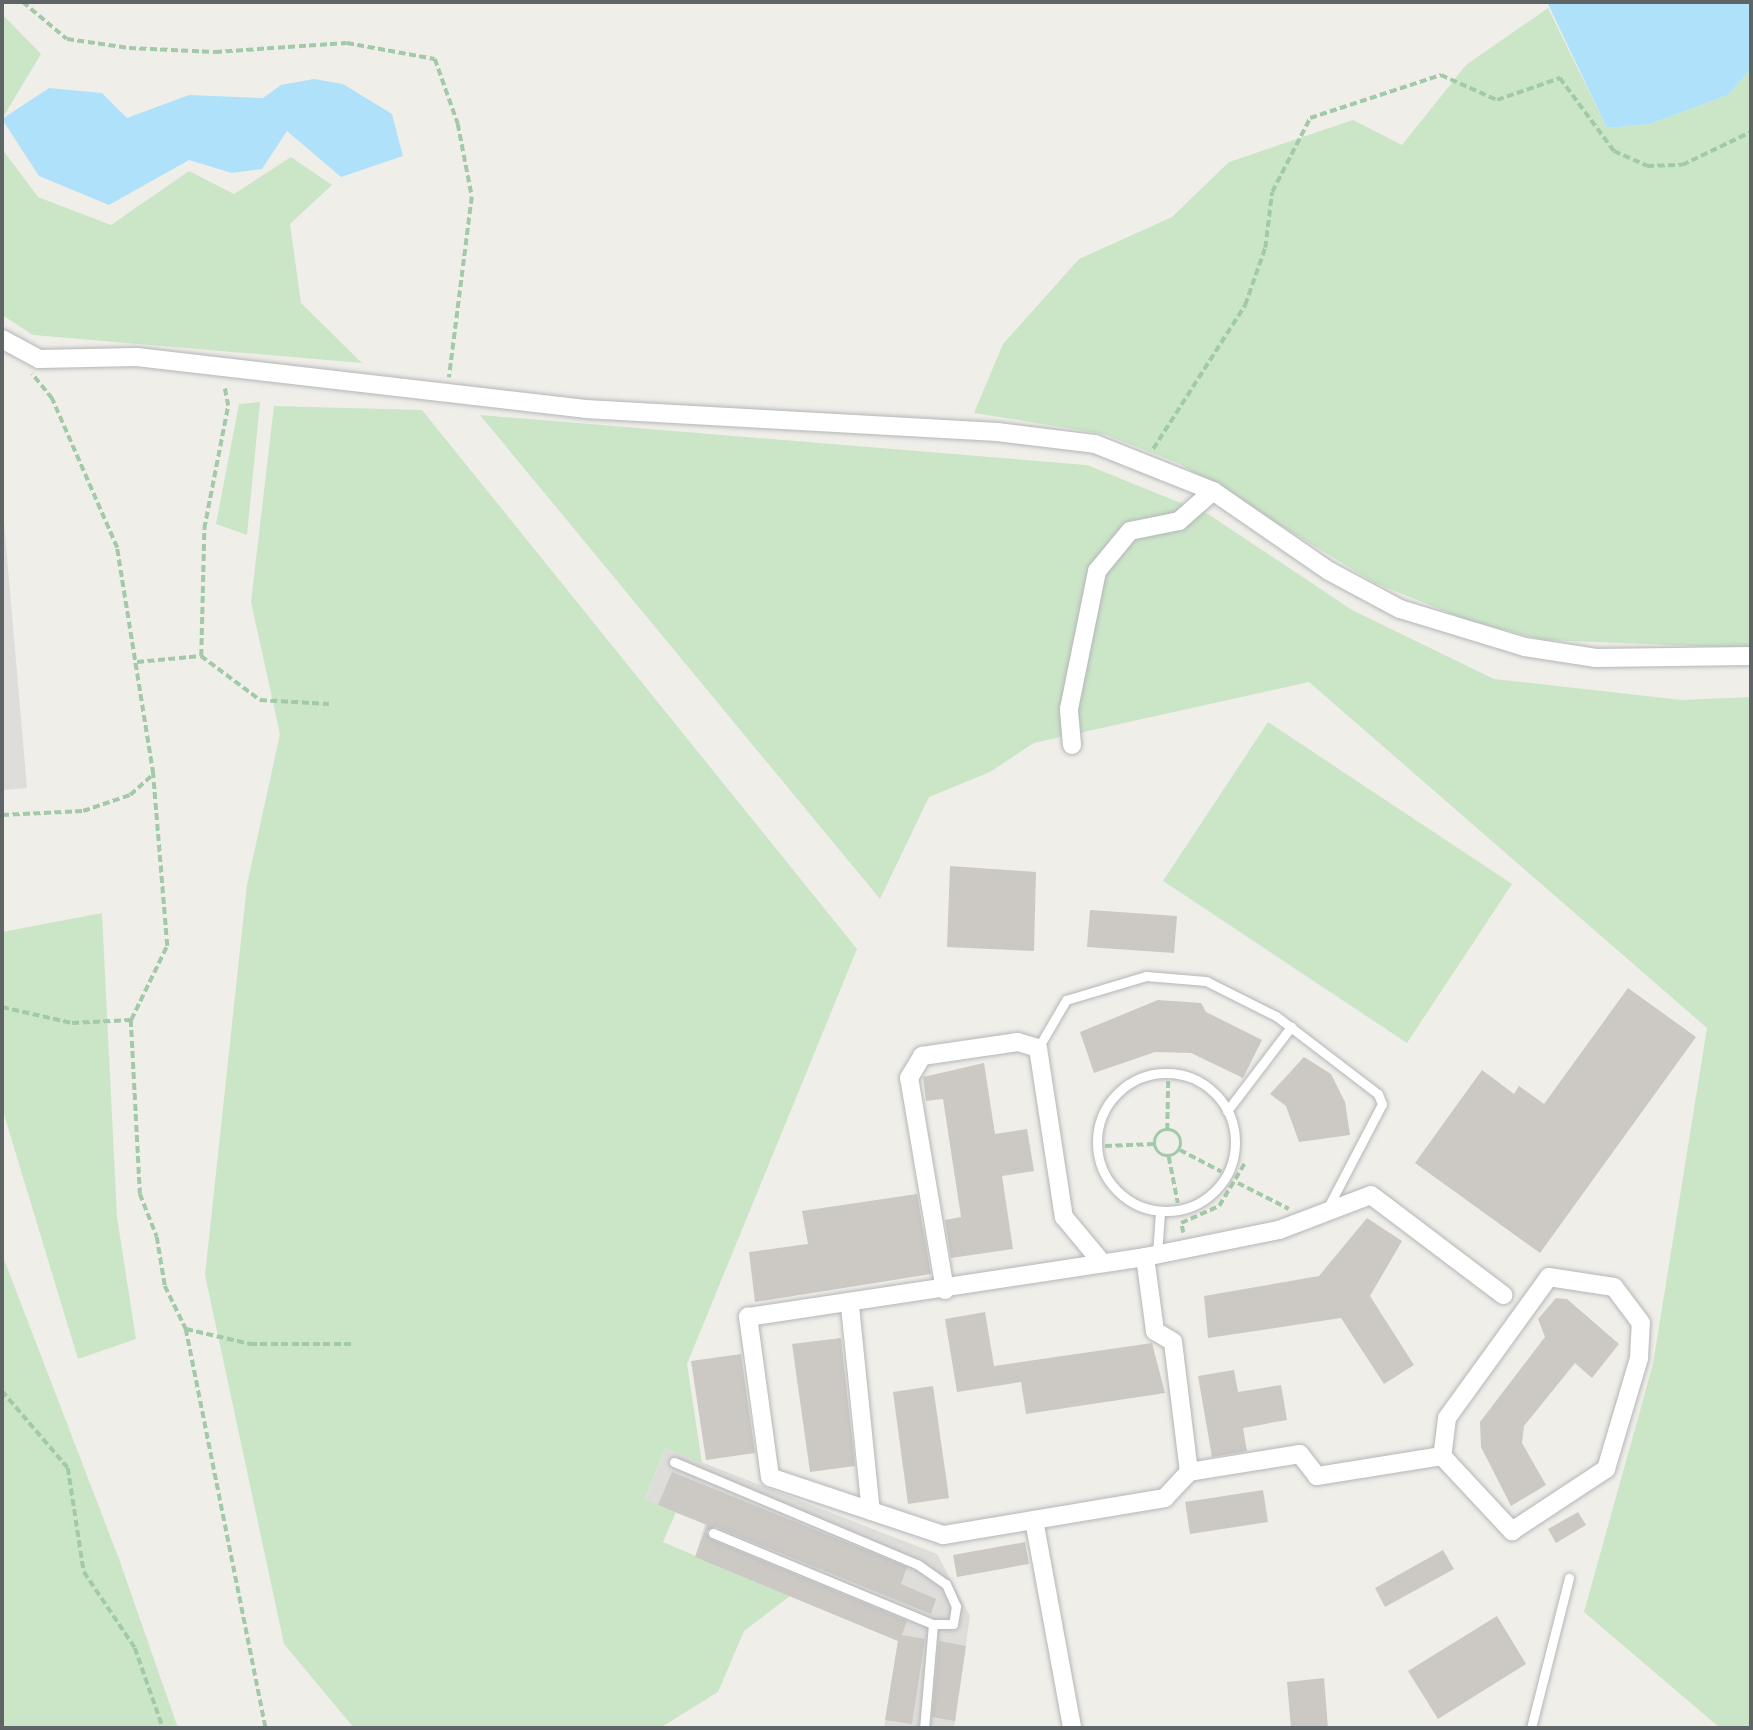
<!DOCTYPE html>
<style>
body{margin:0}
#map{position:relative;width:1753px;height:1730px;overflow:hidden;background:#f0eee8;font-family:"Sofia Sans Condensed",sans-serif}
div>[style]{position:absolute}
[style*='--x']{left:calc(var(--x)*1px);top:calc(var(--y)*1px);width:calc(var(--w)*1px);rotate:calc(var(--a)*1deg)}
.industrial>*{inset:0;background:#dfddda}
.green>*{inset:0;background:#cbe6c7}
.water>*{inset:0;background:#afe2fa}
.building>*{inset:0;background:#ccc9c4}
.path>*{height:3.5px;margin-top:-1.75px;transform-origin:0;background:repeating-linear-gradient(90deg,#a2c9a8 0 7px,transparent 0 10.5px)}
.path>.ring{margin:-1.75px;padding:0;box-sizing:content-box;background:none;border:3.5px solid #a2c9a8;border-radius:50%}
.roads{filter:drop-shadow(0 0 2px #b3b6b9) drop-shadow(0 0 2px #b3b6b9)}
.lane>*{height:9px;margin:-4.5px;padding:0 4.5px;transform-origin:4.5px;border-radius:4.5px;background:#fff}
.lane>.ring{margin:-4.5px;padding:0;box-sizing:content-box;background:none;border:9px solid #fff;border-radius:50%}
.street>*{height:18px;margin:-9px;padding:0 9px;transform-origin:9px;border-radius:9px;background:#fff}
span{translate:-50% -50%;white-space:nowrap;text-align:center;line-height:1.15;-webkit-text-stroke:5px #fff;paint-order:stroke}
.frame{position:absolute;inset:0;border:4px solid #5f6467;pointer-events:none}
</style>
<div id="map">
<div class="industrial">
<i style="clip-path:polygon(2px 499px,27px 788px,2px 790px)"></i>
<i style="clip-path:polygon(665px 1448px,937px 1554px,970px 1616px,954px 1728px,884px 1728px,898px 1641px,695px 1557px,705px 1524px,645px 1500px)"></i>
</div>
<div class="green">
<i style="clip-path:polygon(1548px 8px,1607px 128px,1650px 124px,1728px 95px,1751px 69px,1751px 648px,1544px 640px,1467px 620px,1375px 583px,1180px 464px,1104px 434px,974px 413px,1003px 344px,1079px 259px,1172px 217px,1229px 162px,1353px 120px,1402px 145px,1466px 65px)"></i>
<i style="clip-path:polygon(2px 14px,41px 54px,2px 119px)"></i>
<i style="clip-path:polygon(2px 149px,38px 197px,111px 225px,189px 171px,234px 194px,291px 157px,332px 185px,290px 224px,301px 303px,362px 363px,33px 335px,2px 315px)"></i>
<i style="clip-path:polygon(260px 402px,247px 535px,216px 524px,239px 404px)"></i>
<i style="clip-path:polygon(274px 406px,422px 410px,857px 949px,687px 1364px,702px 1463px,665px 1448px,645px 1499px,676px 1512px,663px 1542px,790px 1596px,744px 1631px,718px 1692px,660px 1728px,354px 1728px,284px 1644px,205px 1275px,247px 885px,280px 734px,251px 602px)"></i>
<i style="clip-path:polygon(480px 415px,1087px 465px,1208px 514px,1352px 610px,1494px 679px,1682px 700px,1751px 697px,1751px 1726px,1720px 1728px,1584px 1612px,1653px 1364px,1707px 1028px,1309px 682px,1034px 743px,990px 772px,929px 797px,880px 899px)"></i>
<i style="clip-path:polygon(1268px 722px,1512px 884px,1407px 1043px,1163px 881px)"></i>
<i style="clip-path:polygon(102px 913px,117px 1217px,136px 1339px,78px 1359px,2px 1108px,2px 932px)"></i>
<i style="clip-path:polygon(2px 1254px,119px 1559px,178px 1728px,2px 1728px)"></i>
</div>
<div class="water">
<i style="clip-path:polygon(1547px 2px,1751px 2px,1751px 69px,1728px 95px,1650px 124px,1607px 128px)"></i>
<i style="clip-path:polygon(314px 79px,343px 84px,392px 114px,403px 156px,341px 177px,287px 131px,262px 169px,232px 173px,189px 160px,109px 205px,39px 176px,2px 119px,49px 88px,102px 93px,127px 118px,189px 95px,263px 98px,281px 85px)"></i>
</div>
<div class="building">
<i style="clip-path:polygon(950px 866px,1036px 872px,1034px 951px,947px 947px)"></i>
<i style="clip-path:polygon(1090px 910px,1177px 916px,1174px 953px,1087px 947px)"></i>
<i style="clip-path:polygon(1628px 988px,1696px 1037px,1540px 1253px,1415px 1163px,1482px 1070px,1514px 1094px,1519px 1086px,1544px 1104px)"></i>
<i style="clip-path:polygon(1158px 1000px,1201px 1003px,1206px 1012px,1262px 1040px,1243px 1078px,1191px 1053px,1155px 1052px,1094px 1073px,1080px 1032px)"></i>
<i style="clip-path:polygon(1304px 1057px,1331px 1074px,1345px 1102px,1350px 1135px,1299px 1142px,1286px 1106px,1270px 1094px)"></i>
<i style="clip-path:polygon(984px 1063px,995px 1134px,1027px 1129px,1034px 1171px,1002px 1176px,1013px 1249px,951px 1258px,945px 1220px,961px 1217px,943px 1099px,926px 1101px,923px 1077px)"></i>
<i style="clip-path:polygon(917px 1194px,931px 1274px,755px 1302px,749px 1252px,808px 1244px,802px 1211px)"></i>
<i style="clip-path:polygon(1367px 1218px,1402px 1241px,1370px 1296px,1414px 1365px,1384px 1384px,1341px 1318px,1208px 1338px,1204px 1296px,1319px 1276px)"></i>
<i style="clip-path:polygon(1556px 1298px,1567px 1299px,1619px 1344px,1592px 1378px,1575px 1363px,1524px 1426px,1522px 1443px,1546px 1485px,1511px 1506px,1481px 1447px,1480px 1422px,1545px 1337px,1538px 1319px)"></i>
<i style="clip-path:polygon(985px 1312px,994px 1366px,1152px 1343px,1165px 1393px,1026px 1414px,1021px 1382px,957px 1392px,945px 1319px)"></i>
<i style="clip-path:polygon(841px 1338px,855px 1466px,810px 1472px,792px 1344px)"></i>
<i style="clip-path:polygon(741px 1354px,755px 1453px,706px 1460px,691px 1361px)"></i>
<i style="clip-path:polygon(1234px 1370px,1238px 1392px,1281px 1385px,1287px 1420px,1243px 1428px,1247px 1451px,1212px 1457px,1198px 1376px)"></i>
<i style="clip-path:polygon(933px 1386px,949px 1498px,908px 1504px,893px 1392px)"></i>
<i style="clip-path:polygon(672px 1472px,907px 1567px,901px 1584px,936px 1599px,931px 1614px,716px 1527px,706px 1531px,710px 1539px,907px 1621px,902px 1635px,925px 1639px,912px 1724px,885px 1720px,898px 1641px,695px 1557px,707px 1525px,658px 1505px)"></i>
<i style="clip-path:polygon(1263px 1490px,1268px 1522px,1190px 1534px,1185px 1502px)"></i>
<i style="clip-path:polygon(1578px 1512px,1586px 1525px,1556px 1543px,1548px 1529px)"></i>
<i style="clip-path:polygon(1025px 1542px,1029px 1564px,957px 1577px,953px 1555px)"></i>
<i style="clip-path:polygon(1443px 1550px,1454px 1569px,1385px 1607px,1375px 1588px)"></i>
<i style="clip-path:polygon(1497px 1616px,1526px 1664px,1438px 1719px,1408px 1671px)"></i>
<i style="clip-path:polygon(939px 1641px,966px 1646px,955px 1721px,932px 1717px)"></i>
<i style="clip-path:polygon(1324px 1678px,1328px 1728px,1291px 1728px,1287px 1682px)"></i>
</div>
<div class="path">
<i style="--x:23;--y:2;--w:57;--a:40.1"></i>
<i style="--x:67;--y:39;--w:63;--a:8.3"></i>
<i style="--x:129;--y:48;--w:86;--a:2.7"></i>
<i style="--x:215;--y:52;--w:132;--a:-3.9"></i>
<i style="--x:347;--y:43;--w:89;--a:10.3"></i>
<i style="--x:435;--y:59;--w:69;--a:70.5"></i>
<i style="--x:458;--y:124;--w:74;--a:79.1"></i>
<i style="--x:472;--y:197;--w:182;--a:97.2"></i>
<i style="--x:1153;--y:449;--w:171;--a:-57.4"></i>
<i style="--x:1245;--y:305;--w:60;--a:-70.7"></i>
<i style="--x:1265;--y:248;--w:56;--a:-82.9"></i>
<i style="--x:1272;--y:192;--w:83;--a:-62.8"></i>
<i style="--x:1310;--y:118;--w:138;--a:-18.2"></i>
<i style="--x:1441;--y:75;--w:61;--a:24.1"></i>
<i style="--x:1497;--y:100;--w:67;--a:-19.2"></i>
<i style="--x:1560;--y:78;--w:91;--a:53.5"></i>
<i style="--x:1614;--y:151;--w:36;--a:24"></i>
<i style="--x:1647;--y:166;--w:35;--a:-2"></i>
<i style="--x:1682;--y:165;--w:76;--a:-25.6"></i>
<i style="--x:201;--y:656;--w:74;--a:36.7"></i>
<i style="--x:260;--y:700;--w:69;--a:3.3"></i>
<i style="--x:137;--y:662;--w:64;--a:-5.4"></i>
<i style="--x:201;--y:656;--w:127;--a:-88.6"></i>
<i style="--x:204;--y:529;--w:125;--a:-79"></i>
<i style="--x:228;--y:406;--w:21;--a:-101"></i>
<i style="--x:2;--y:815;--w:81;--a:-2.8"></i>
<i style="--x:83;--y:811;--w:50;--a:-18.8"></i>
<i style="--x:130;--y:795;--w:31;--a:-42"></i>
<i style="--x:2;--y:1007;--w:72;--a:12.9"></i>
<i style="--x:72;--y:1023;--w:59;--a:-2.9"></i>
<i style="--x:131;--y:1020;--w:82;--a:-64.1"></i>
<i style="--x:167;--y:946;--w:173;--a:-94.7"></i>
<i style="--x:153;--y:774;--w:229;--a:-99.1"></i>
<i style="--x:117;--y:548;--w:163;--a:-113.6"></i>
<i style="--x:52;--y:399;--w:32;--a:-129"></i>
<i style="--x:131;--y:1020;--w:174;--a:87"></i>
<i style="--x:140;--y:1194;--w:46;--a:68.4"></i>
<i style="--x:157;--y:1237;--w:50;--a:80.7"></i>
<i style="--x:165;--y:1286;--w:48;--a:64"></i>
<i style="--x:186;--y:1329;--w:407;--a:78.7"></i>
<i class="ring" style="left:1155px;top:1130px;width:22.5px;height:22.5px"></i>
<i style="--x:1167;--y:1130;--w:50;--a:-88.9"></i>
<i style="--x:1105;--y:1146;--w:50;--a:-2.3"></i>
<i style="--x:1180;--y:1150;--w:47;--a:27.6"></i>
<i style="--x:1169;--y:1157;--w:47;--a:78.9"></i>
<i style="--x:1238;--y:1183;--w:57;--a:27"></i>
<i style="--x:1183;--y:1233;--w:10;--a:-101"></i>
<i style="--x:1181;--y:1223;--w:42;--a:-24.1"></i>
<i style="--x:1219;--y:1206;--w:52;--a:-59"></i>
<i style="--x:186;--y:1329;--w:66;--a:13.2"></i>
<i style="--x:250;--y:1344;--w:102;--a:0"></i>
<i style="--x:2;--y:1391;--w:101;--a:49.4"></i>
<i style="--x:68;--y:1468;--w:105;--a:81.3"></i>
<i style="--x:84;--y:1572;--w:92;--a:56.1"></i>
<i style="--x:135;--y:1648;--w:85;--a:70.7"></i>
</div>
<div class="roads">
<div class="lane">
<i style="--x:1038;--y:1048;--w:56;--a:-59.7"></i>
<i style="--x:1066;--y:1000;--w:84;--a:-16.7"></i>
<i style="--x:1146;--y:976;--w:60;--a:4.8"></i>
<i style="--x:1206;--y:981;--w:78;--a:26.6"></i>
<i style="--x:1276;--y:1016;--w:128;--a:37.4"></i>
<i style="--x:1378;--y:1094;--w:11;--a:68"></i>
<i style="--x:1382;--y:1104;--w:121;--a:117.6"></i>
<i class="ring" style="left:1097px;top:1073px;width:129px;height:129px"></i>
<i style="--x:1227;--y:1111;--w:106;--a:-52.7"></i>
<i style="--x:1157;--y:1255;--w:43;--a:-86"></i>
<i style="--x:674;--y:1462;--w:264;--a:22.8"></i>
<i style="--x:917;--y:1564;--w:35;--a:35"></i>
<i style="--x:946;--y:1584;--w:24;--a:66"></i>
<i style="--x:956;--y:1606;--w:18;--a:99"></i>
<i style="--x:953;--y:1624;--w:20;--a:180"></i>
<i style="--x:713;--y:1533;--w:238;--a:22.5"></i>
<i style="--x:933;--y:1624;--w:104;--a:94.9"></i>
<i style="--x:1531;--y:1728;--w:155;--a:-75.8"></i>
</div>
<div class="street">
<i style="--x:2;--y:339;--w:42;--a:28.4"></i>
<i style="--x:39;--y:359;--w:98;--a:-1.2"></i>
<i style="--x:137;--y:357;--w:451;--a:6.6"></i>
<i style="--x:585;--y:409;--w:413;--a:3.2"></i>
<i style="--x:997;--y:432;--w:99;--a:7"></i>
<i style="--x:1095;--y:444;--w:127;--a:21.7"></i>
<i style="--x:1213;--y:491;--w:141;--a:34.6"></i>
<i style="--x:1329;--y:571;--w:81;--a:28.2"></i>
<i style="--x:1400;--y:609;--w:131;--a:16.9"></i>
<i style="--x:1525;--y:647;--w:72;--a:8.8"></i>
<i style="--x:1596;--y:658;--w:155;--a:-0.7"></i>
<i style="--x:1072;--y:745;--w:36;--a:-95"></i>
<i style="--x:1069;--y:709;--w:141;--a:-78.5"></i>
<i style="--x:1097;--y:571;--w:52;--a:-50.5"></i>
<i style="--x:1130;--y:531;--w:50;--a:-11.5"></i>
<i style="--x:1179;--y:521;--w:45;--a:-41.4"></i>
<i style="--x:1145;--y:1257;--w:75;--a:82.3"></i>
<i style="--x:1155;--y:1331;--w:21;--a:31"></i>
<i style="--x:1173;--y:1342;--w:131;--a:83"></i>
<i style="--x:945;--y:1290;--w:215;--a:-99.6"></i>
<i style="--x:909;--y:1078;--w:26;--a:-59"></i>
<i style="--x:922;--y:1056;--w:97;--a:-8.3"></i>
<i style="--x:1018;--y:1042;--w:21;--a:17"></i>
<i style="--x:1038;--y:1048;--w:171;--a:81.3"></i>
<i style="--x:1064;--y:1217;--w:55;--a:50.2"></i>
<i style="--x:850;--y:1306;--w:206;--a:84.2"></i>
<i style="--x:1442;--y:1456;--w:103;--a:47"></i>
<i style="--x:1512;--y:1531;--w:113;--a:-33.4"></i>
<i style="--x:1606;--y:1469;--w:116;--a:-73.4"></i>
<i style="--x:1639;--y:1358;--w:35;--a:-87"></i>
<i style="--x:1641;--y:1323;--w:45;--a:-126.9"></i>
<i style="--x:1614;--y:1287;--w:66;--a:-171.3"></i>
<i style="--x:1549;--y:1277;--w:174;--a:125.9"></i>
<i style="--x:1447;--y:1418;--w:38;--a:97"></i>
<i style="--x:1442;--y:1456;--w:127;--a:170.9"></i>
<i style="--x:1317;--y:1476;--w:28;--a:-128"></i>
<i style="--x:1300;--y:1454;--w:112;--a:170.8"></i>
<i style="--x:1189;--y:1472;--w:35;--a:133"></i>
<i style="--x:1165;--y:1498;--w:225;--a:170.5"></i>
<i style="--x:943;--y:1535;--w:182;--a:-161.5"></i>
<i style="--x:770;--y:1477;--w:162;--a:-97.8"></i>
<i style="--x:748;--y:1317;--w:402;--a:-8.6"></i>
<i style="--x:1145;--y:1257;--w:137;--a:-11.4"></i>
<i style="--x:1279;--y:1230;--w:98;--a:-20.8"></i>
<i style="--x:1371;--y:1195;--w:166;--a:37.1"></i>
<i style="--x:1034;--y:1520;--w:211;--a:79.6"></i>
</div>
</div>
<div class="frame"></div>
</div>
